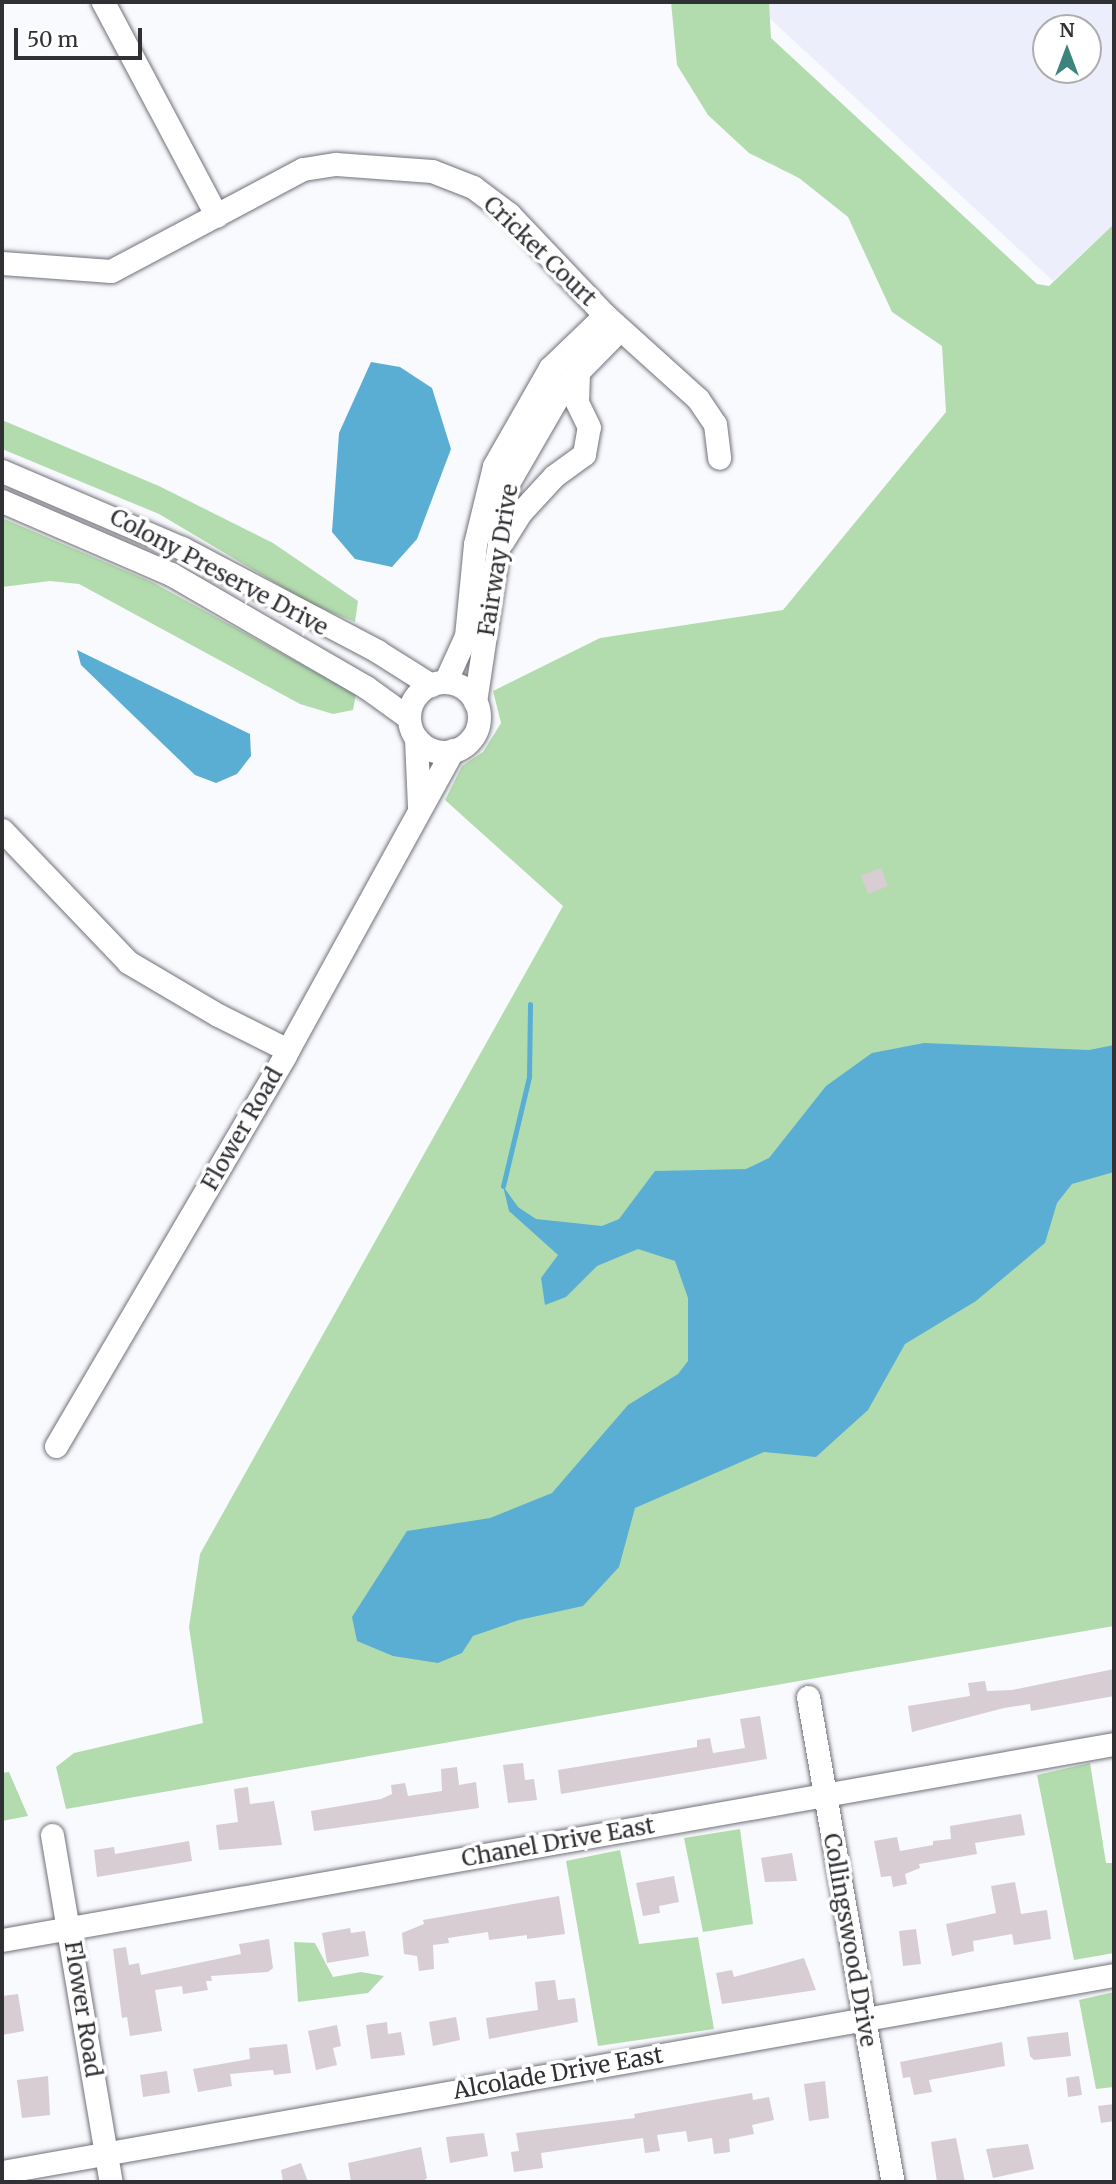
<!DOCTYPE html>
<style>
body{margin:0}
#map{position:relative;width:1116px;height:2184px;overflow:hidden;background:#f9fafe;font-family:Merriweather,serif}
div>[style]{position:absolute}
[style*='--x']{left:calc(var(--x)*1px);top:calc(var(--y)*1px);width:calc(var(--w)*1px);rotate:calc(var(--a)*1deg)}
.built>*{inset:0;background:#edeefc}
.green>*{inset:0;background:#b3dcae}
.water>*{inset:0;background:#5aaed4}
.stream>*{height:5px;margin:-2.5px;padding:0 2.5px;transform-origin:2.5px;border-radius:2.5px;background:#5aaed4}
.building>*{inset:0;background:#d7cdd2}
.roads{filter:drop-shadow(0 0 2px #71717a) drop-shadow(0 0 2px #71717a)}
.minor>*{height:23px;margin:-11.5px;padding:0 11.5px;transform-origin:11.5px;border-radius:11.5px;background:#fff}
.minor>.ring{margin:-11.5px;padding:0;box-sizing:content-box;background:none;border:23px solid #fff;border-radius:50%}
span{translate:-50% -50%;white-space:nowrap;text-align:center;line-height:1.15;-webkit-text-stroke:7px #fff;paint-order:stroke}
.street-label{font-size:23px;color:#313135}
.frame{position:absolute;inset:0;border:4px solid #313135;pointer-events:none}
.north{position:absolute;left:1032px;top:14px;width:70px;height:70px;box-sizing:border-box;background:#fff;border:2px solid #adadae;border-radius:50%;rotate:0deg;font-size:19px;font-weight:700;line-height:28px;text-align:center;color:#313135}
.north::after{content:'';display:block;margin:auto;width:24px;height:32px;background:#3d847e;clip-path:polygon(50% 0,100% 100%,50% 72%,0 100%)}
.scale{position:absolute;left:14px;top:28px;width:128px;height:32px;box-sizing:border-box;border:4px solid #313135;border-top:0;padding-left:9px;font-size:21px;line-height:24px;white-space:nowrap;color:#313135;-webkit-text-stroke:5px #fff;paint-order:stroke}
</style>
<div id="map">
<div class="built">
<i style="clip-path:polygon(evenodd,752px 2px,1114px 2px,1114px 224px,1053px 281px,752px 2px,1046px 28px,1088px 28px,1088px 70px,1046px 70px,1046px 28px)"></i>
</div>
<div class="green">
<i style="clip-path:polygon(671px 2px,769px 2px,771px 38px,1037px 284px,1049px 286px,1114px 224px,1114px 1626px,66px 1809px,56px 1767px,74px 1753px,203px 1723px,189px 1627px,200px 1554px,563px 906px,445px 800px,462px 766px,483px 752px,501px 723px,493px 691px,600px 638px,783px 610px,946px 412px,942px 346px,892px 312px,848px 217px,799px 178px,749px 153px,708px 115px,677px 65px)"></i>
<i style="clip-path:polygon(2px 420px,159px 486px,273px 543px,358px 601px,355px 622px,311px 604px,159px 514px,2px 449px)"></i>
<i style="clip-path:polygon(2px 518px,152px 582px,356px 694px,353px 710px,333px 714px,300px 704px,79px 584px,50px 581px,2px 587px)"></i>
<i style="clip-path:polygon(1090px 1763px,1106px 1863px,1114px 1863px,1114px 1953px,1074px 1960px,1037px 1775px)"></i>
<i style="clip-path:polygon(9px 1772px,28px 1816px,2px 1821px,2px 1773px)"></i>
<i style="clip-path:polygon(740px 1829px,753px 1924px,703px 1932px,684px 1838px)"></i>
<i style="clip-path:polygon(620px 1850px,639px 1944px,698px 1937px,714px 2029px,598px 2046px,566px 1861px)"></i>
<i style="clip-path:polygon(294px 1942px,315px 1943px,333px 1977px,361px 1972px,384px 1976px,368px 1993px,298px 2002px)"></i>
<i style="clip-path:polygon(1114px 1992px,1114px 2087px,1096px 2089px,1079px 2000px)"></i>
</div>
<div class="water">
<i style="clip-path:polygon(371px 362px,400px 367px,432px 388px,451px 449px,417px 539px,392px 567px,355px 559px,332px 532px,339px 433px)"></i>
<i style="clip-path:polygon(77px 650px,250px 734px,251px 756px,237px 774px,216px 783px,195px 775px,81px 665px)"></i>
<i style="clip-path:polygon(924px 1043px,1089px 1050px,1114px 1045px,1114px 1172px,1072px 1184px,1057px 1203px,1045px 1243px,976px 1301px,905px 1344px,868px 1410px,816px 1457px,764px 1452px,635px 1508px,619px 1567px,583px 1606px,519px 1620px,473px 1636px,462px 1653px,438px 1663px,393px 1656px,357px 1641px,352px 1617px,407px 1531px,490px 1518px,552px 1493px,628px 1405px,678px 1374px,688px 1361px,688px 1298px,675px 1261px,638px 1249px,597px 1266px,566px 1297px,545px 1305px,541px 1278px,558px 1255px,509px 1211px,503px 1186px,518px 1207px,536px 1219px,602px 1226px,619px 1219px,655px 1171px,746px 1169px,769px 1158px,826px 1086px,872px 1053px)"></i>
</div>
<div class="stream">
<i style="--x:503;--y:1186;--w:112;--a:-76.6"></i>
<i style="--x:529;--y:1077;--w:73;--a:-89.2"></i>
</div>
<div class="building">
<i style="clip-path:polygon(881px 868px,888px 886px,868px 894px,861px 876px)"></i>
<i style="clip-path:polygon(1114px 1669px,1114px 1696px,1031px 1711px,1030px 1704px,1004px 1708px,912px 1732px,908px 1706px,970px 1696px,968px 1683px,985px 1681px,987px 1691px,1012px 1690px)"></i>
<i style="clip-path:polygon(760px 1716px,767px 1759px,561px 1794px,558px 1770px,697px 1747px,697px 1740px,710px 1738px,713px 1753px,745px 1748px,740px 1719px)"></i>
<i style="clip-path:polygon(523px 1763px,525px 1780px,534px 1779px,537px 1800px,508px 1803px,503px 1765px)"></i>
<i style="clip-path:polygon(457px 1767px,459px 1785px,476px 1782px,479px 1808px,314px 1831px,311px 1811px,381px 1799px,392px 1794px,391px 1785px,405px 1783px,408px 1796px,442px 1791px,441px 1769px)"></i>
<i style="clip-path:polygon(248px 1787px,250px 1804px,274px 1801px,282px 1845px,219px 1850px,216px 1825px,238px 1822px,234px 1789px)"></i>
<i style="clip-path:polygon(1021px 1814px,1025px 1835px,975px 1843px,977px 1854px,919px 1864px,920px 1868px,905px 1874px,907px 1884px,893px 1887px,891px 1876px,881px 1877px,874px 1841px,897px 1837px,900px 1851px,933px 1845px,933px 1841px,951px 1839px,950px 1826px)"></i>
<i style="clip-path:polygon(189px 1841px,192px 1861px,97px 1877px,94px 1850px,114px 1847px,115px 1854px)"></i>
<i style="clip-path:polygon(792px 1853px,797px 1881px,765px 1882px,761px 1858px)"></i>
<i style="clip-path:polygon(674px 1876px,679px 1902px,659px 1906px,660px 1913px,643px 1916px,636px 1883px)"></i>
<i style="clip-path:polygon(1015px 1882px,1021px 1914px,1047px 1910px,1051px 1939px,1014px 1945px,1012px 1934px,973px 1941px,974px 1951px,952px 1956px,946px 1924px,996px 1913px,991px 1886px)"></i>
<i style="clip-path:polygon(559px 1896px,565px 1934px,527px 1939px,527px 1935px,489px 1940px,488px 1932px,448px 1938px,449px 1943px,433px 1945px,434px 1969px,419px 1971px,417px 1956px,404px 1954px,402px 1933px,424px 1924px,423px 1920px)"></i>
<i style="clip-path:polygon(350px 1928px,351px 1933px,365px 1931px,369px 1956px,327px 1963px,322px 1933px)"></i>
<i style="clip-path:polygon(916px 1929px,921px 1964px,903px 1966px,899px 1931px)"></i>
<i style="clip-path:polygon(269px 1939px,273px 1968px,268px 1972px,211px 1976px,212px 1981px,206px 1981px,208px 1990px,183px 1994px,182px 1986px,155px 1990px,162px 2031px,130px 2036px,127px 2017px,122px 2018px,113px 1949px,126px 1947px,129px 1965px,139px 1963px,141px 1975px,241px 1954px,239px 1944px)"></i>
<i style="clip-path:polygon(804px 1958px,816px 1990px,722px 2004px,716px 1973px,732px 1970px,734px 1977px)"></i>
<i style="clip-path:polygon(555px 1980px,558px 2000px,575px 1998px,578px 2022px,489px 2039px,486px 2018px,538px 2010px,535px 1982px)"></i>
<i style="clip-path:polygon(18px 1994px,24px 2031px,2px 2035px,2px 1996px)"></i>
<i style="clip-path:polygon(456px 2017px,460px 2040px,433px 2046px,429px 2022px)"></i>
<i style="clip-path:polygon(387px 2022px,388px 2034px,401px 2032px,405px 2055px,371px 2059px,366px 2025px)"></i>
<i style="clip-path:polygon(337px 2025px,341px 2046px,333px 2048px,337px 2065px,316px 2070px,308px 2031px)"></i>
<i style="clip-path:polygon(1068px 2032px,1071px 2056px,1034px 2060px,1030px 2056px,1027px 2037px)"></i>
<i style="clip-path:polygon(1002px 2042px,1005px 2066px,929px 2080px,932px 2092px,914px 2095px,910px 2077px,903px 2078px,900px 2062px)"></i>
<i style="clip-path:polygon(287px 2044px,291px 2073px,274px 2075px,273px 2070px,230px 2074px,232px 2086px,198px 2092px,193px 2069px,250px 2059px,249px 2048px)"></i>
<i style="clip-path:polygon(167px 2071px,170px 2093px,143px 2097px,140px 2075px)"></i>
<i style="clip-path:polygon(48px 2076px,50px 2115px,22px 2118px,17px 2080px)"></i>
<i style="clip-path:polygon(1079px 2076px,1082px 2095px,1068px 2097px,1066px 2078px)"></i>
<i style="clip-path:polygon(825px 2081px,829px 2118px,809px 2121px,804px 2084px)"></i>
<i style="clip-path:polygon(752px 2093px,753px 2100px,769px 2097px,774px 2120px,752px 2125px,754px 2134px,729px 2139px,730px 2152px,714px 2154px,712px 2138px,688px 2142px,686px 2131px,657px 2135px,660px 2151px,645px 2153px,643px 2138px,541px 2153px,543px 2168px,514px 2172px,511px 2152px,519px 2151px,516px 2133px,635px 2118px,634px 2114px)"></i>
<i style="clip-path:polygon(1114px 2104px,1114px 2121px,1101px 2123px,1098px 2106px)"></i>
<i style="clip-path:polygon(484px 2133px,488px 2156px,450px 2163px,446px 2137px)"></i>
<i style="clip-path:polygon(956px 2138px,965px 2182px,937px 2182px,931px 2142px)"></i>
<i style="clip-path:polygon(1028px 2144px,1034px 2169px,993px 2178px,986px 2149px)"></i>
<i style="clip-path:polygon(421px 2147px,427px 2178px,422px 2182px,351px 2182px,348px 2163px)"></i>
<i style="clip-path:polygon(301px 2163px,308px 2182px,283px 2182px,281px 2170px)"></i>
</div>
<div class="roads">
<div class="minor">
<i style="--x:103;--y:2;--w:242;--a:62"></i>
<i style="--x:2;--y:263;--w:109;--a:4.2"></i>
<i style="--x:111;--y:271;--w:217;--a:-28"></i>
<i style="--x:303;--y:169;--w:33;--a:-9"></i>
<i style="--x:336;--y:164;--w:96;--a:4.2"></i>
<i style="--x:432;--y:171;--w:44;--a:21.3"></i>
<i style="--x:473;--y:187;--w:45;--a:36.9"></i>
<i style="--x:509;--y:214;--w:139;--a:46.5"></i>
<i style="--x:605;--y:315;--w:125;--a:42.1"></i>
<i style="--x:698;--y:399;--w:30;--a:56"></i>
<i style="--x:715;--y:424;--w:34;--a:83"></i>
<i style="--x:2;--y:471;--w:196;--a:23.2"></i>
<i style="--x:182;--y:548;--w:221;--a:27.8"></i>
<i style="--x:377;--y:651;--w:64;--a:32.2"></i>
<i style="--x:2;--y:501;--w:184;--a:23.4"></i>
<i style="--x:171;--y:574;--w:225;--a:30.1"></i>
<i style="--x:366;--y:687;--w:53;--a:35.8"></i>
<i style="--x:502;--y:542;--w:34;--a:-58"></i>
<i style="--x:520;--y:513;--w:50;--a:-47.4"></i>
<i style="--x:554;--y:476;--w:37;--a:-36"></i>
<i style="--x:584;--y:454;--w:27;--a:-80"></i>
<i style="--x:589;--y:427;--w:28;--a:-116"></i>
<i style="--x:577;--y:402;--w:31;--a:-88"></i>
<i style="--x:445;--y:682;--w:51;--a:-65.5"></i>
<i style="--x:466;--y:636;--w:92;--a:-84.4"></i>
<i style="--x:475;--y:544;--w:80;--a:-76.3"></i>
<i style="--x:494;--y:466;--w:113;--a:-60.3"></i>
<i style="--x:550;--y:368;--w:76;--a:-43.9"></i>
<i class="ring" style="left:409px;top:682px;width:47px;height:47px"></i>
<i style="--x:475;--y:702;--w:221;--a:-81.4"></i>
<i style="--x:508;--y:483;--w:112;--a:-60"></i>
<i style="--x:564;--y:386;--w:80;--a:-45.5"></i>
<i style="--x:416;--y:738;--w:70;--a:87.5"></i>
<i style="--x:2;--y:830;--w:182;--a:46.3"></i>
<i style="--x:128;--y:962;--w:104;--a:30.5"></i>
<i style="--x:218;--y:1015;--w:78;--a:26.6"></i>
<i style="--x:56;--y:1446;--w:453;--a:-59.6"></i>
<i style="--x:285;--y:1055;--w:348;--a:-61.2"></i>
<i style="--x:808;--y:1697;--w:492;--a:80.1"></i>
<i style="--x:52;--y:1835;--w:352;--a:80.4"></i>
<i style="--x:2;--y:1940;--w:1129;--a:-10"></i>
<i style="--x:2;--y:2172;--w:1129;--a:-10.05"></i>
</div>
</div>
<div class="street-label">
<span style="left:540px;top:251px;rotate:44deg">Cricket Court</span>
<span style="left:498px;top:560px;rotate:-81deg">Fairway Drive</span>
<span style="left:219px;top:572px;rotate:28deg">Colony Preserve Drive</span>
<span style="left:242px;top:1129px;rotate:-60deg">Flower Road</span>
<span style="left:558px;top:1842px;rotate:-10deg">Chanel Drive East</span>
<span style="left:850px;top:1940px;rotate:80deg">Collingswood Drive</span>
<span style="left:83px;top:2009px;rotate:81deg">Flower Road</span>
<span style="left:558px;top:2073px;rotate:-10deg">Alcolade Drive East</span>
</div>
<div class="frame"></div>
<div class="north">N</div>
<div class="scale">50 m</div>
</div>
